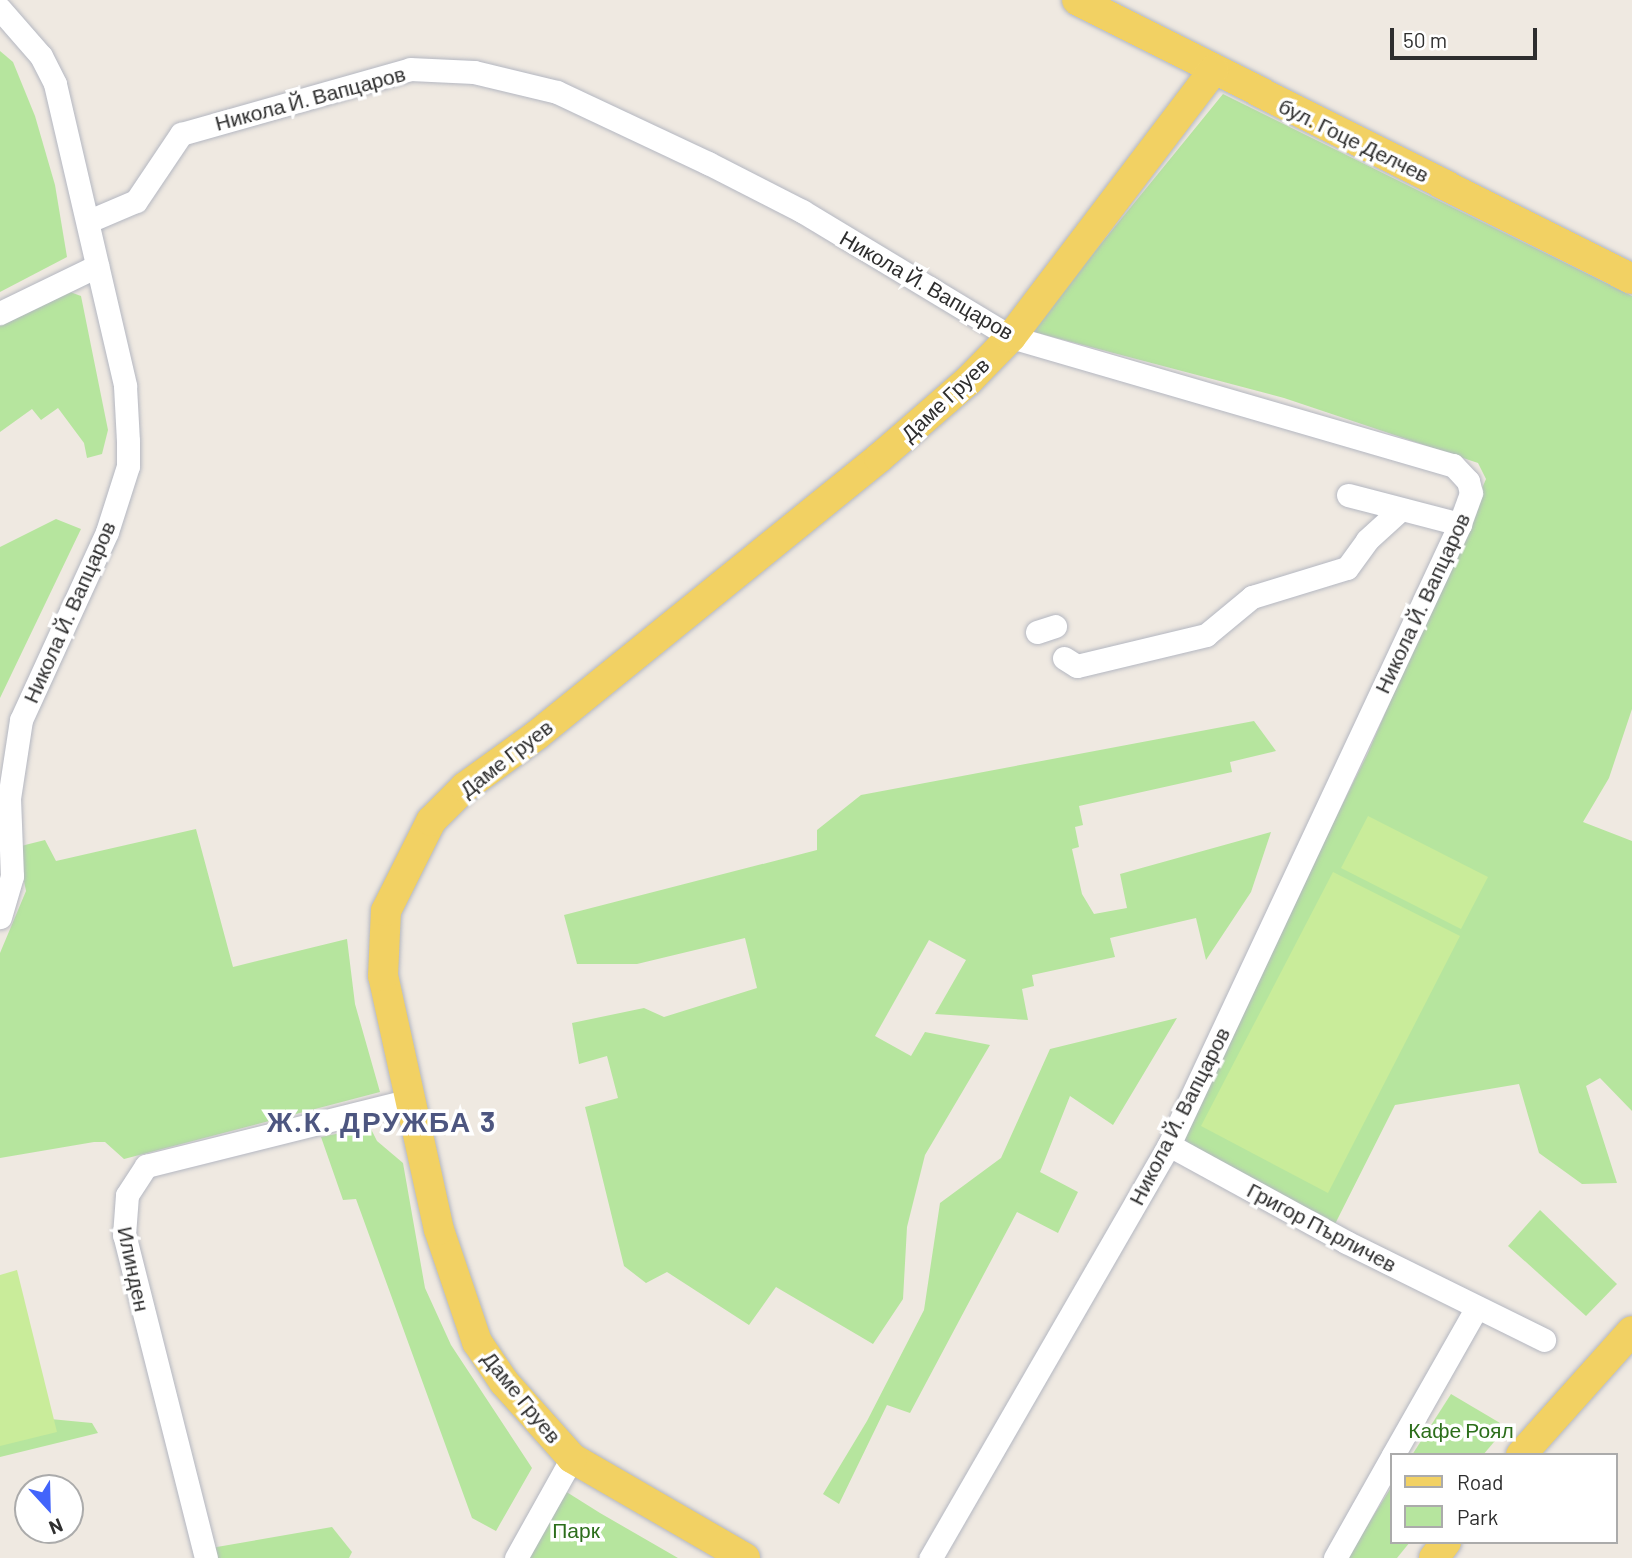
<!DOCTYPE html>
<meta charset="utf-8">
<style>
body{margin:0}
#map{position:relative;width:1632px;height:1558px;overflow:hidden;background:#efe9e1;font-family:Barlow,sans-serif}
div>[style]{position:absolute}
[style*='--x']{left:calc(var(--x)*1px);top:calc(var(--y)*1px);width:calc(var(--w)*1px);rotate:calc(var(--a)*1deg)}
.green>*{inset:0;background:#b6e59e}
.pitch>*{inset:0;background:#c9ec9a}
.roads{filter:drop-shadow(0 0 2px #b4b7c1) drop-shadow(0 0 2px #b4b7c1)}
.minor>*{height:23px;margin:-11.5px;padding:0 11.5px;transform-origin:11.5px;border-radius:11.5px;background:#fff}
.major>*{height:30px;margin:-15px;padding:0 15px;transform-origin:15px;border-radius:15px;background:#f2d163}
span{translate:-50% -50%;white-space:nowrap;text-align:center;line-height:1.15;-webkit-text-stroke:7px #fff;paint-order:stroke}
.street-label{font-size:21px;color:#2e2e2e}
.park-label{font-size:21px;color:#2c6e1b}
.district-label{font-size:28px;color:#4d5680;font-weight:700;letter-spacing:2px}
.legend{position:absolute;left:1390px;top:1453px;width:228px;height:91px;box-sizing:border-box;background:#fff;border:2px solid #ababab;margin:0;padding:9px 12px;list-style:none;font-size:21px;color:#2e2e2e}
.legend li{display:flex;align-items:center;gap:14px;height:35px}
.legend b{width:35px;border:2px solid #ababab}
.north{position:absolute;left:14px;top:1474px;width:70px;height:70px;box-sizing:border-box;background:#fff;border:2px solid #ababab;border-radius:50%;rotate:158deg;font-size:19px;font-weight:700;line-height:28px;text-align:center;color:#2e2e2e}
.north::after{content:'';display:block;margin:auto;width:24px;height:32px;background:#4264fb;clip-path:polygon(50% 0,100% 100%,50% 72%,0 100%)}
.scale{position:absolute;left:1390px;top:28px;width:147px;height:32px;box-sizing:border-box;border:4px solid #2e2e2e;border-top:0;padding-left:9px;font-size:21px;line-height:24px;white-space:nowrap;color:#2e2e2e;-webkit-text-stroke:5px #fff;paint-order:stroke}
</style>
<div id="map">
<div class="green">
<i style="clip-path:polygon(0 51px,13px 62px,35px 116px,55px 185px,67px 257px,0 292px)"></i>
<i style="clip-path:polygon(1223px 94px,1632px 296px,1632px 709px,1609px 778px,1583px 822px,1632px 841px,1632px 1111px,1600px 1078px,1586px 1086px,1617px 1183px,1582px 1184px,1539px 1153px,1519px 1084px,1395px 1105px,1334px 1226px,1188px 1150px,1179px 1132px,1368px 753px,1486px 479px,1478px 463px,1284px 398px,1030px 331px)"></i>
<i style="clip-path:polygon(70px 292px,81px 296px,108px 430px,102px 454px,87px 458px,84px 443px,58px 408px,41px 420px,32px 409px,0 432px,0 326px)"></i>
<i style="clip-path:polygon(56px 519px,81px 529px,0 698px,0 547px)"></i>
<i style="clip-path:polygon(1254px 721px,1276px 751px,1230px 762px,1232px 772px,1079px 806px,1083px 825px,1075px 827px,1079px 847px,1072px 849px,1082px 894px,1094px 914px,1127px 908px,1120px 874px,1271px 832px,1251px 892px,1206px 960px,1196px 918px,1110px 938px,1115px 957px,1032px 975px,1034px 986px,1022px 989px,1028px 1020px,935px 1014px,966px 960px,929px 940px,875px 1036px,911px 1056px,925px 1032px,990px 1045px,925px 1155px,907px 1227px,903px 1299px,873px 1344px,776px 1287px,749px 1325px,667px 1272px,646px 1283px,624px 1266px,585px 1107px,618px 1098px,607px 1056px,579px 1064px,572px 1023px,644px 1008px,664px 1017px,757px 988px,745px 938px,637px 964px,577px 964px,564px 915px,817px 850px,817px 830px,861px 795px)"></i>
<i style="clip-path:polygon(196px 829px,233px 967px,347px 939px,355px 1004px,380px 1092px,124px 1159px,105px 1142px,94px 1142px,0 1158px,0 953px,26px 891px,17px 847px,45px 840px,56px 861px)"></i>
<i style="clip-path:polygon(1177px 1018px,1113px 1125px,1070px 1096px,1040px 1172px,1078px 1192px,1058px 1233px,1017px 1212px,910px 1413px,887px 1405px,839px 1504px,823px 1494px,867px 1421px,924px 1310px,940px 1203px,1001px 1158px,1050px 1049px)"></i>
<i style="clip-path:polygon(370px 1127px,377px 1141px,403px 1163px,425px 1288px,451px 1345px,532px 1468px,496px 1531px,472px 1518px,356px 1199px,343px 1200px,321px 1137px)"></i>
<i style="clip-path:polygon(1540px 1210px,1617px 1284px,1586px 1316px,1508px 1246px)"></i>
<i style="clip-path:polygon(1451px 1394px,1500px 1423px,1499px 1436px,1483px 1455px,1412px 1455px)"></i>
<i style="clip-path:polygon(40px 1418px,92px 1423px,98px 1433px,0 1457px,0 1429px)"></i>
<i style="clip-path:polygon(1392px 1486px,1392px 1542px,1410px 1542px,1397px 1558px,1347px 1558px)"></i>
<i style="clip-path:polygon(565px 1491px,600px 1513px,678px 1558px,529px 1558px)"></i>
<i style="clip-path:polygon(332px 1527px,352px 1552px,349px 1558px,214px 1558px,211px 1548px)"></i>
</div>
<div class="pitch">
<i style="clip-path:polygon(1368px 816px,1488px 877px,1461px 929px,1341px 868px)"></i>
<i style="clip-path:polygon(1333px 872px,1460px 936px,1328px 1193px,1201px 1126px)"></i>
<i style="clip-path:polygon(17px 1270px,57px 1432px,0 1446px,0 1275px)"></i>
</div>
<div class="roads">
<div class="minor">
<i style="--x:0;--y:9;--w:62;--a:48.9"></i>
<i style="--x:41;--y:56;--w:31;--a:63"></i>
<i style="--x:55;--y:84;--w:310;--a:76.9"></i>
<i style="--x:125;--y:386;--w:55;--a:86.9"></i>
<i style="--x:128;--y:441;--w:25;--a:90"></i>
<i style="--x:128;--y:466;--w:69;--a:107.7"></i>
<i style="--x:107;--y:532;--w:207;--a:114.6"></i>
<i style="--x:21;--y:720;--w:79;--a:98.7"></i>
<i style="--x:9;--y:798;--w:78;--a:87.8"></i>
<i style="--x:12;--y:876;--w:43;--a:106.3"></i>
<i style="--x:89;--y:221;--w:51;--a:-23.1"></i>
<i style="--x:136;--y:201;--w:81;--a:-56.1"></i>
<i style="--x:181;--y:134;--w:238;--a:-15.8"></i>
<i style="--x:410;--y:69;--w:64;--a:2.7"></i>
<i style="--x:474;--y:72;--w:85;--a:13.5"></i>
<i style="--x:557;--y:92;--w:167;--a:25.2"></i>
<i style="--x:708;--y:163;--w:106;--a:27.1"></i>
<i style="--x:802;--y:211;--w:244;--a:31.1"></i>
<i style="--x:1011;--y:337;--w:460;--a:16.2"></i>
<i style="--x:1453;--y:465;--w:22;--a:47"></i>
<i style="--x:1468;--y:481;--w:12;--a:76"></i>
<i style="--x:1471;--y:493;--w:33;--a:110"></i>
<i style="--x:1460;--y:524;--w:686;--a:115.11"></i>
<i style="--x:1169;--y:1145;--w:477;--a:120"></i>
<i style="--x:0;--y:313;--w:108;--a:-25.9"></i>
<i style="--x:1348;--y:495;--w:116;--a:14.5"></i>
<i style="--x:1037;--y:632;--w:19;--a:-18"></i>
<i style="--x:1064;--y:658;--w:15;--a:32"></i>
<i style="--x:1077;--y:666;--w:133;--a:-13.5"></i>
<i style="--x:1206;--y:635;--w:60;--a:-39.6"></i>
<i style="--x:1252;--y:597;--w:99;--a:-17"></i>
<i style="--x:1347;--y:568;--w:34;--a:-54"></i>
<i style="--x:1367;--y:540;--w:45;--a:-42.3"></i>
<i style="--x:1169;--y:1145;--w:202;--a:28.7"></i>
<i style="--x:1346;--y:1242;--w:221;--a:26.3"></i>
<i style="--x:1393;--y:1455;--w:170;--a:-60.4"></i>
<i style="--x:206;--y:1558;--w:333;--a:-104.2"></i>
<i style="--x:124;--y:1235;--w:40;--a:-85.7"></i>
<i style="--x:127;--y:1195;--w:35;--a:-57"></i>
<i style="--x:146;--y:1166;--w:272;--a:-14"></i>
<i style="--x:516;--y:1558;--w:115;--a:-60.8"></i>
<i style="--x:1335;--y:1558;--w:116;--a:-60.6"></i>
</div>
<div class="major">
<i style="--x:1077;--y:0;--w:621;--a:26.69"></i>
<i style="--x:1521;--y:1455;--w:166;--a:-48.2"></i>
<i style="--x:745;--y:1558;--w:200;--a:-150"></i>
<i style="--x:572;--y:1458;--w:102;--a:-131.8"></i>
<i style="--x:504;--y:1382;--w:48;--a:-124"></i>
<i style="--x:477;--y:1342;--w:118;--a:-108.7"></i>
<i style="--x:439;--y:1230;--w:260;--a:-102.4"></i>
<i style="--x:383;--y:976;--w:65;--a:-87.4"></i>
<i style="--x:386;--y:911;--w:101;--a:-63.4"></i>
<i style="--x:431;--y:821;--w:48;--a:-45"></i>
<i style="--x:465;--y:787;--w:89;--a:-35.8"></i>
<i style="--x:537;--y:735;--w:440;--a:-39"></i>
<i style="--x:879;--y:458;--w:119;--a:-40.9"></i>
<i style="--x:969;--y:380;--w:60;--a:-45.7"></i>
<i style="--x:1011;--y:337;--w:335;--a:-52.8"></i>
<i style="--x:1434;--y:1558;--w:20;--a:-53"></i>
</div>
</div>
<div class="street-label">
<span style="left:310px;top:98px;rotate:-15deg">Никола Й. Вапцаров</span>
<span style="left:1354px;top:140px;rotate:26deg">бул. Гоце Делчев</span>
<span style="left:927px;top:285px;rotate:30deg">Никола Й. Вапцаров</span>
<span style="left:945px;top:399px;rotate:-43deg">Даме Груев</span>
<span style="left:1422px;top:603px;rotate:-65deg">Никола Й. Вапцаров</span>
<span style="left:69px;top:612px;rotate:-66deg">Никола Й. Вапцаров</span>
<span style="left:506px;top:758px;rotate:-38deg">Даме Груев</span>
<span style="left:1179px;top:1116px;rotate:-63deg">Никола Й. Вапцаров</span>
<span style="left:1322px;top:1227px;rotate:28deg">Григор Пърличев</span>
<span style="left:134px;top:1269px;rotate:78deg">Илинден</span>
<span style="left:522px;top:1397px;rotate:51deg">Даме Груев</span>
</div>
<div class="park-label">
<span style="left:1461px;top:1430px">Кафе Роял</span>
<span style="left:576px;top:1530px">Парк</span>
</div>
<div class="district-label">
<span style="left:382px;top:1121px">Ж.К. ДРУЖБА 3</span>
</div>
<ul class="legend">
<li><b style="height:9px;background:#f2d163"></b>Road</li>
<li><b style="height:19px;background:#b6e59e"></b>Park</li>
</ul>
<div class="north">N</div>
<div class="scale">50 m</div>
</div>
